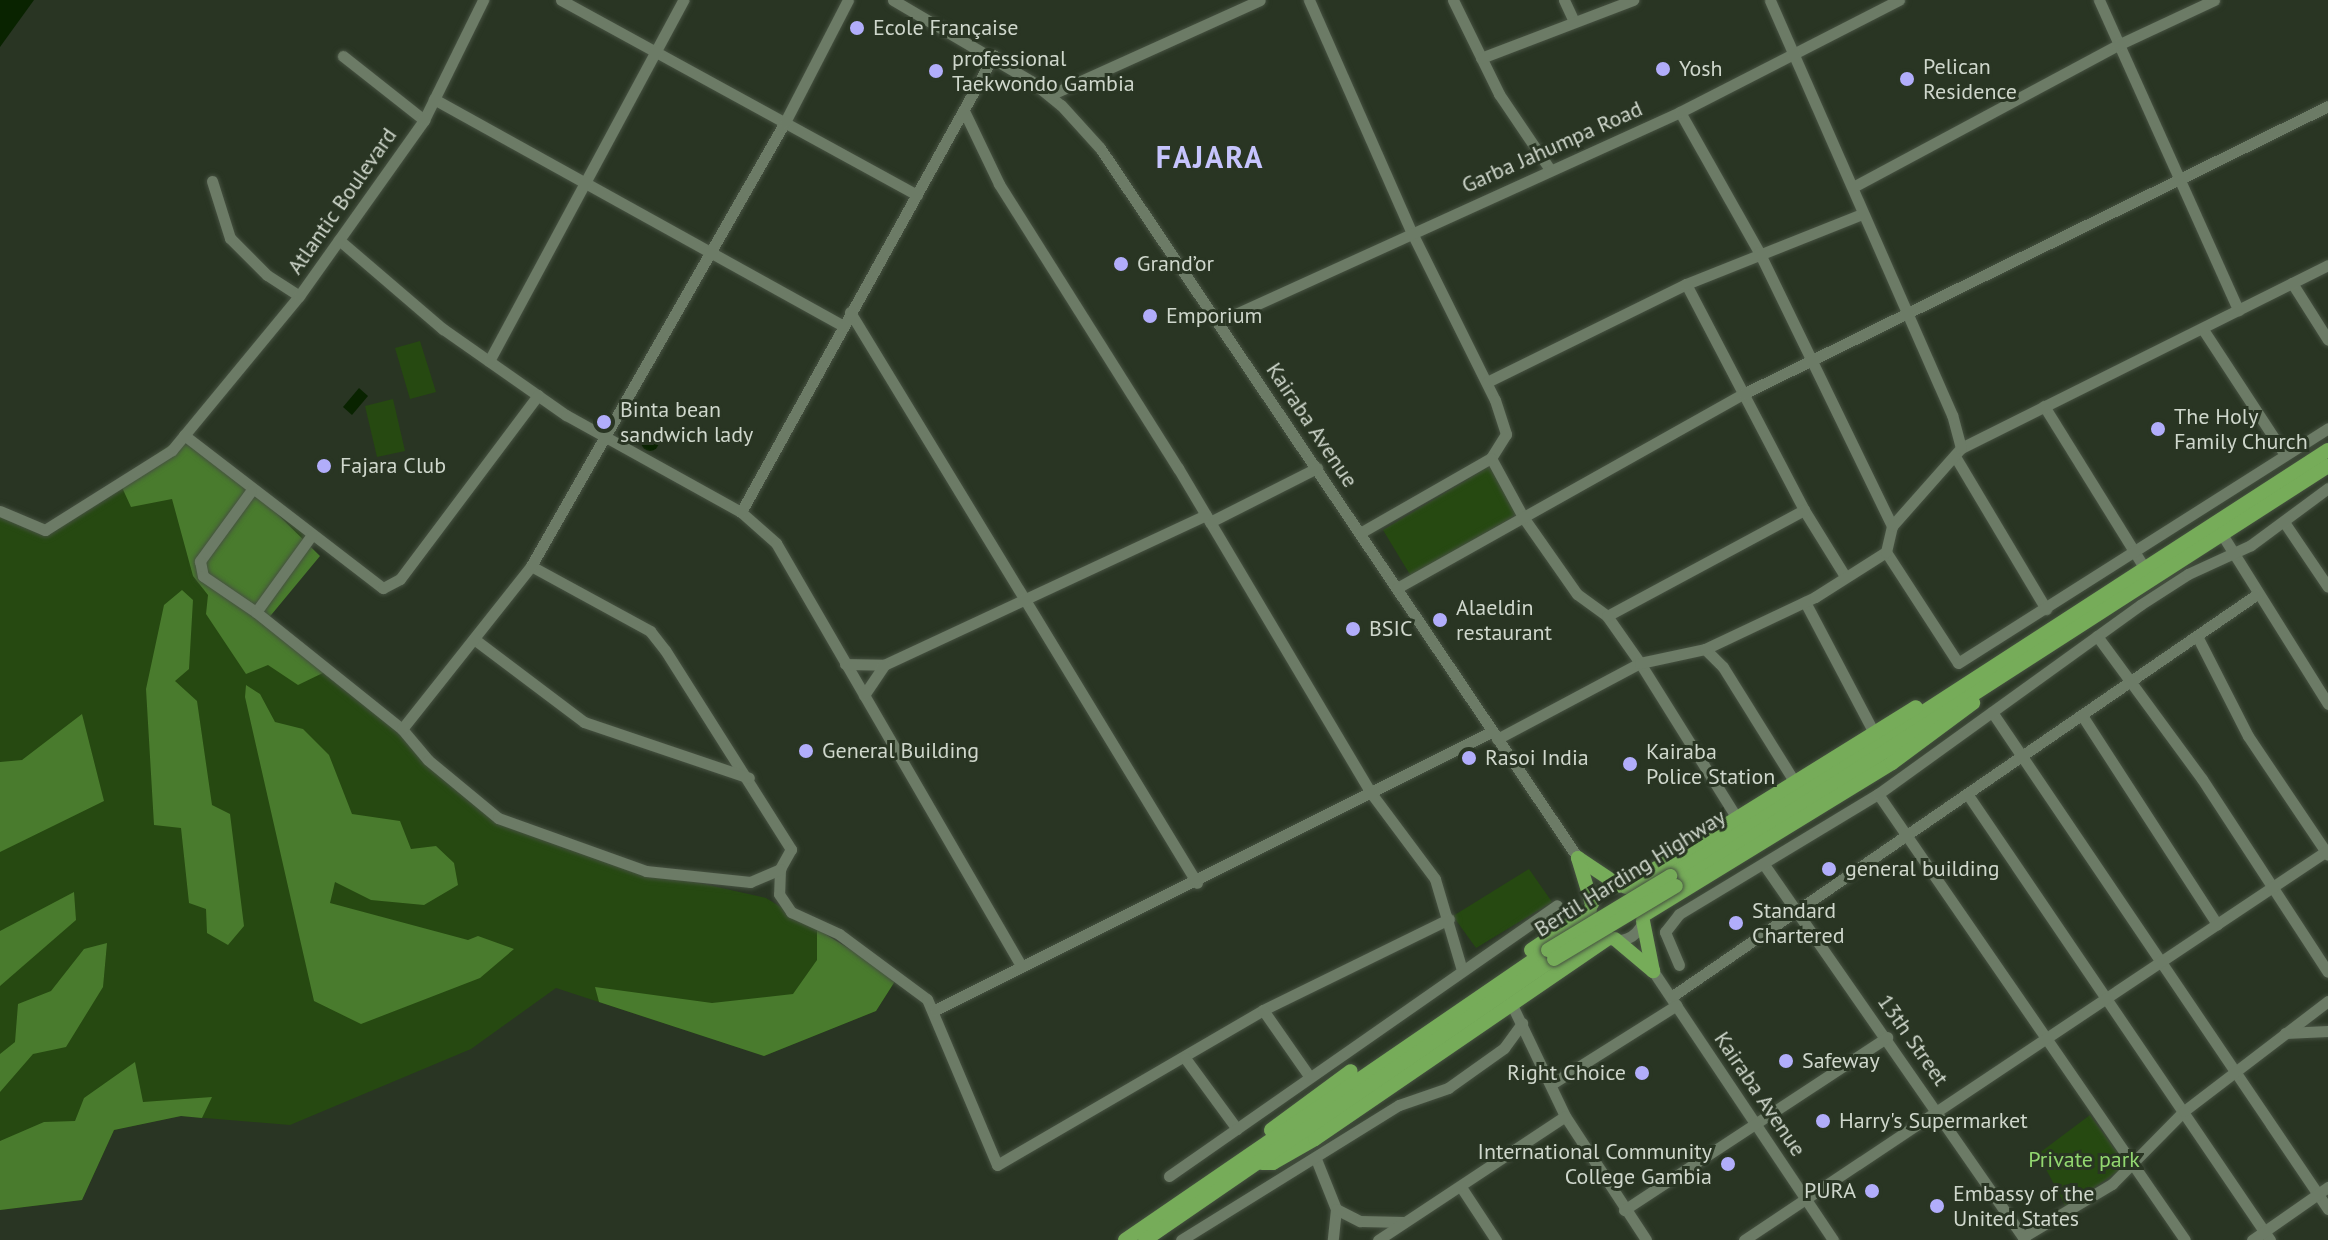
<!DOCTYPE html>
<meta charset="utf-8">
<style>
body{margin:0}
#map{position:relative;width:2328px;height:1240px;overflow:hidden;background:#293523;font-family:"PT Sans",sans-serif}
div>[style]{position:absolute}
[style*='--x']{left:calc(var(--x)*1px);top:calc(var(--y)*1px);width:calc(var(--w)*1px);rotate:calc(var(--a)*1deg)}
.green>*{inset:0;background:#264911}
.forest>*{inset:0;background:#497b2d}
.water>*{inset:0;background:#092300}
.round{border-radius:50%}
.roads{filter:drop-shadow(0 0 2px #465141) drop-shadow(0 0 2px #465141)}
.minor>*{height:11px;margin:-5.5px;padding:0 5.5px;transform-origin:5.5px;border-radius:5.5px;background:#6c7b66}
.minor>.ring{margin:-5.5px;padding:0;box-sizing:content-box;background:none;border:11px solid #6c7b66;border-radius:50%}
.major>*{height:14px;margin:-7px;padding:0 7px;transform-origin:7px;border-radius:7px;background:#76ac59}
.bridges{filter:drop-shadow(0 0 2px #465141) drop-shadow(0 0 2px #465141)}
.major-bridge>*{height:14px;margin:-7px;padding:0 7px;transform-origin:7px;border-radius:7px;background:#76ac59}
.dots>*{width:22px;height:22px;translate:-50% -50%;box-sizing:border-box;border:4px solid #293523;border-radius:50%}
span{translate:-50% -50%;white-space:nowrap;text-align:center;line-height:1.15;-webkit-text-stroke:6px #293523;paint-order:stroke}
.poi-label{font-size:22px;color:#cfd7cc}
.left{translate:0 -50%;text-align:left}
.right{translate:-100% -50%;text-align:right}
.street-label{font-size:22px;color:#cfd7cc}
.park-label{font-size:22px;color:#92d770}
.district-label{font-size:30px;color:#c6c4fd;font-weight:700;letter-spacing:2px}
</style>
<div id="map">
<div class="green">
<i style="clip-path:polygon(420px 341px,436px 392px,410px 399px,395px 348px)"></i>
<i style="clip-path:polygon(393px 399px,405px 451px,377px 457px,365px 406px)"></i>
<i style="clip-path:polygon(184px 435px,311px 536px,267px 620px,498px 818px,646px 871px,766px 898px,897px 978px,876px 1011px,764px 1056px,556px 988px,471px 1049px,290px 1125px,181px 1116px,114px 1130px,82px 1200px,0 1210px,0 512px,45px 530px)"></i>
<i style="clip-path:polygon(1490px 466px,1519px 513px,1412px 578px,1383px 530px)"></i>
<i style="clip-path:polygon(1529px 869px,1552px 902px,1476px 948px,1453px 916px)"></i>
<i style="clip-path:polygon(2090px 1115px,2118px 1154px,2120px 1170px,2066px 1207px,2038px 1154px)"></i>
</div>
<div class="forest">
<i style="clip-path:polygon(184px 435px,263px 500px,320px 556px,267px 620px,327px 671px,298px 685px,268px 665px,246px 674px,206px 614px,208px 595px,193px 576px,172px 499px,131px 507px,119px 481px)"></i>
<i style="clip-path:polygon(182px 590px,193px 600px,189px 669px,175px 681px,197px 701px,212px 805px,230px 814px,244px 926px,228px 945px,207px 933px,206px 909px,189px 903px,181px 828px,154px 825px,146px 689px,164px 605px)"></i>
<i style="clip-path:polygon(246px 685px,260px 694px,275px 722px,303px 729px,329px 755px,352px 814px,400px 821px,411px 849px,436px 846px,454px 863px,458px 885px,424px 905px,371px 900px,335px 882px,330px 903px,468px 940px,478px 936px,514px 949px,480px 978px,361px 1024px,314px 1001px,245px 697px)"></i>
<i style="clip-path:polygon(82px 714px,104px 801px,0 852px,0 762px,22px 760px)"></i>
<i style="clip-path:polygon(74px 892px,76px 920px,0 986px,0 931px)"></i>
<i style="clip-path:polygon(817px 929px,897px 978px,876px 1011px,764px 1056px,599px 1002px,595px 987px,712px 1003px,793px 994px,817px 960px)"></i>
<i style="clip-path:polygon(107px 943px,103px 987px,66px 1047px,33px 1054px,0 1092px,0 1054px,15px 1042px,18px 1004px,51px 991px,84px 949px)"></i>
<i style="clip-path:polygon(135px 1062px,143px 1102px,212px 1097px,202px 1118px,181px 1116px,114px 1130px,82px 1200px,0 1210px,0 1141px,44px 1122px,75px 1121px,84px 1098px)"></i>
</div>
<div class="water">
<i style="clip-path:polygon(0 0,34px 0,0 47px)"></i>
<i style="clip-path:polygon(359px 388px,368px 396px,352px 415px,343px 407px)"></i>
<i class="round" style="left:641px;top:433px;width:18px;height:18px"></i>
</div>
<div class="roads">
<div class="minor">
<i style="--x:561;--y:0;--w:406;--a:28.7"></i>
<i style="--x:893;--y:0;--w:160;--a:30.4"></i>
<i style="--x:1031;--y:81;--w:38;--a:39"></i>
<i style="--x:1061;--y:105;--w:58;--a:47.8"></i>
<i style="--x:1100;--y:148;--w:856;--a:56.05"></i>
<i style="--x:1309;--y:0;--w:255;--a:66.2"></i>
<i style="--x:1412;--y:233;--w:186;--a:63.6"></i>
<i style="--x:1495;--y:400;--w:36;--a:72"></i>
<i style="--x:1506;--y:434;--w:28;--a:122"></i>
<i style="--x:1491;--y:458;--w:151;--a:150.2"></i>
<i style="--x:1453;--y:0;--w:105;--a:63.9"></i>
<i style="--x:1499;--y:94;--w:89;--a:56"></i>
<i style="--x:1564;--y:0;--w:23;--a:65"></i>
<i style="--x:2099;--y:0;--w:340;--a:65.8"></i>
<i style="--x:343;--y:56;--w:103;--a:38.3"></i>
<i style="--x:1481;--y:58;--w:163;--a:-20.9"></i>
<i style="--x:1050;--y:95;--w:230;--a:-24.3"></i>
<i style="--x:434;--y:99;--w:466;--a:29"></i>
<i style="--x:1680;--y:112;--w:161;--a:60.6"></i>
<i style="--x:1759;--y:252;--w:305;--a:64.1"></i>
<i style="--x:965;--y:113;--w:79;--a:64.4"></i>
<i style="--x:999;--y:184;--w:336;--a:57.8"></i>
<i style="--x:1178;--y:468;--w:378;--a:59.3"></i>
<i style="--x:1371;--y:793;--w:107;--a:53.3"></i>
<i style="--x:1435;--y:879;--w:95;--a:73.5"></i>
<i style="--x:212;--y:181;--w:60;--a:72.5"></i>
<i style="--x:230;--y:238;--w:52;--a:45"></i>
<i style="--x:267;--y:275;--w:38;--a:33"></i>
<i style="--x:1853;--y:187;--w:301;--a:-28.2"></i>
<i style="--x:2118;--y:45;--w:106;--a:-25.1"></i>
<i style="--x:339;--y:240;--w:137;--a:40.6"></i>
<i style="--x:443;--y:329;--w:150;--a:35"></i>
<i style="--x:566;--y:415;--w:200;--a:29"></i>
<i style="--x:741;--y:512;--w:47;--a:41.5"></i>
<i style="--x:776;--y:543;--w:489;--a:59.9"></i>
<i style="--x:2292;--y:283;--w:67;--a:57.7"></i>
<i style="--x:1686;--y:284;--w:255;--a:62.4"></i>
<i style="--x:1804;--y:510;--w:78;--a:58.2"></i>
<i style="--x:850;--y:312;--w:668;--a:58.71"></i>
<i style="--x:1218;--y:322;--w:507;--a:-24.44"></i>
<i style="--x:1680;--y:112;--w:246;--a:-27.1"></i>
<i style="--x:2204;--y:331;--w:148;--a:56.8"></i>
<i style="--x:489;--y:361;--w:410;--a:-61.7"></i>
<i style="--x:1487;--y:382;--w:222;--a:-26.2"></i>
<i style="--x:1686;--y:284;--w:189;--a:-21.7"></i>
<i style="--x:2044;--y:406;--w:192;--a:58.2"></i>
<i style="--x:184;--y:435;--w:251;--a:37.6"></i>
<i style="--x:383;--y:588;--w:19;--a:-28"></i>
<i style="--x:400;--y:579;--w:230;--a:-53.1"></i>
<i style="--x:1961;--y:448;--w:410;--a:-26.5"></i>
<i style="--x:1491;--y:458;--w:67;--a:61.5"></i>
<i style="--x:1523;--y:517;--w:94;--a:55"></i>
<i style="--x:1577;--y:594;--w:37;--a:36"></i>
<i style="--x:1607;--y:616;--w:57;--a:54.9"></i>
<i style="--x:1640;--y:663;--w:183;--a:58"></i>
<i style="--x:1956;--y:458;--w:176;--a:59.2"></i>
<i style="--x:251;--y:491;--w:87;--a:126.1"></i>
<i style="--x:200;--y:561;--w:15;--a:79"></i>
<i style="--x:203;--y:576;--w:64;--a:34.2"></i>
<i style="--x:256;--y:612;--w:94;--a:-54.1"></i>
<i style="--x:0;--y:511;--w:49;--a:22.9"></i>
<i style="--x:45;--y:530;--w:150;--a:-32.2"></i>
<i style="--x:172;--y:450;--w:200;--a:-50.5"></i>
<i style="--x:299;--y:296;--w:216;--a:-54.6"></i>
<i style="--x:424;--y:120;--w:134;--a:-63.8"></i>
<i style="--x:741;--y:512;--w:522;--a:-61.03"></i>
<i style="--x:1210;--y:522;--w:120;--a:-26.8"></i>
<i style="--x:2284;--y:522;--w:78;--a:55.9"></i>
<i style="--x:2223;--y:536;--w:198;--a:58"></i>
<i style="--x:1886;--y:552;--w:132;--a:57"></i>
<i style="--x:1958;--y:663;--w:438;--a:-32.4"></i>
<i style="--x:531;--y:566;--w:136;--a:28.6"></i>
<i style="--x:650;--y:631;--w:24;--a:52"></i>
<i style="--x:665;--y:650;--w:236;--a:57.7"></i>
<i style="--x:791;--y:849;--w:23;--a:119"></i>
<i style="--x:780;--y:869;--w:25;--a:92"></i>
<i style="--x:779;--y:894;--w:22;--a:56"></i>
<i style="--x:791;--y:912;--w:53;--a:24.6"></i>
<i style="--x:839;--y:934;--w:109;--a:36.5"></i>
<i style="--x:927;--y:999;--w:180;--a:67.1"></i>
<i style="--x:997;--y:1165;--w:308;--a:-30.2"></i>
<i style="--x:1263;--y:1010;--w:207;--a:-26.1"></i>
<i style="--x:1397;--y:588;--w:397;--a:-29.3"></i>
<i style="--x:1743;--y:394;--w:652;--a:-26.21"></i>
<i style="--x:1805;--y:602;--w:146;--a:62.2"></i>
<i style="--x:256;--y:612;--w:187;--a:38.7"></i>
<i style="--x:402;--y:729;--w:40;--a:50"></i>
<i style="--x:428;--y:760;--w:91;--a:39.6"></i>
<i style="--x:498;--y:818;--w:157;--a:19.7"></i>
<i style="--x:646;--y:871;--w:105;--a:6"></i>
<i style="--x:750;--y:882;--w:33;--a:-23"></i>
<i style="--x:1607;--y:616;--w:224;--a:-28.3"></i>
<i style="--x:2097;--y:636;--w:177;--a:53.7"></i>
<i style="--x:2202;--y:779;--w:230;--a:56.9"></i>
<i style="--x:2197;--y:636;--w:112;--a:63"></i>
<i style="--x:2248;--y:736;--w:143;--a:56.1"></i>
<i style="--x:474;--y:639;--w:138;--a:37"></i>
<i style="--x:584;--y:722;--w:174;--a:18.7"></i>
<i style="--x:1705;--y:649;--w:25;--a:45"></i>
<i style="--x:1723;--y:667;--w:134;--a:58.1"></i>
<i style="--x:845;--y:664;--w:39;--a:1"></i>
<i style="--x:884;--y:665;--w:355;--a:-25"></i>
<i style="--x:864;--y:695;--w:36;--a:-56"></i>
<i style="--x:1992;--y:712;--w:600;--a:55.94"></i>
<i style="--x:2083;--y:717;--w:247;--a:57.1"></i>
<i style="--x:402;--y:729;--w:208;--a:-51.6"></i>
<i style="--x:531;--y:566;--w:512;--a:-60.23"></i>
<i style="--x:785;--y:122;--w:137;--a:-62.7"></i>
<i style="--x:1497;--y:739;--w:162;--a:-28"></i>
<i style="--x:1640;--y:663;--w:66;--a:-12.2"></i>
<i style="--x:1705;--y:649;--w:122;--a:-25.3"></i>
<i style="--x:1815;--y:597;--w:84;--a:-32.4"></i>
<i style="--x:1886;--y:552;--w:27;--a:-77"></i>
<i style="--x:1892;--y:526;--w:104;--a:-48.5"></i>
<i style="--x:1961;--y:448;--w:34;--a:-105"></i>
<i style="--x:1952;--y:415;--w:453;--a:-113.7"></i>
<i style="--x:1878;--y:794;--w:541;--a:55.46"></i>
<i style="--x:1968;--y:795;--w:538;--a:55.84"></i>
<i style="--x:1765;--y:866;--w:455;--a:55.2"></i>
<i class="ring" style="left:1590px;top:886px;width:43px;height:43px"></i>
<i style="--x:1679;--y:965;--w:36;--a:-113"></i>
<i style="--x:1665;--y:932;--w:23;--a:-52"></i>
<i style="--x:1679;--y:914;--w:232;--a:-31.1"></i>
<i style="--x:1878;--y:794;--w:323;--a:-35.8"></i>
<i style="--x:2140;--y:605;--w:57;--a:-32.9"></i>
<i style="--x:2188;--y:574;--w:69;--a:-24.7"></i>
<i style="--x:2251;--y:545;--w:96;--a:-36.5"></i>
<i style="--x:1653;--y:971;--w:324;--a:56.2"></i>
<i style="--x:1671;--y:997;--w:710;--a:-34.5"></i>
<i style="--x:1512;--y:1005;--w:123;--a:64.5"></i>
<i style="--x:1565;--y:1116;--w:148;--a:56.8"></i>
<i style="--x:935;--y:1010;--w:622;--a:-26.57"></i>
<i style="--x:1263;--y:1010;--w:80;--a:55.1"></i>
<i style="--x:2285;--y:1033;--w:43;--a:-2.7"></i>
<i style="--x:1185;--y:1058;--w:88;--a:53.8"></i>
<i style="--x:1553;--y:1083;--w:146;--a:-32.2"></i>
<i style="--x:1316;--y:1159;--w:54;--a:68.2"></i>
<i style="--x:1336;--y:1209;--w:31;--a:96"></i>
<i style="--x:1169;--y:1176;--w:473;--a:-34.9"></i>
<i style="--x:1461;--y:1187;--w:64;--a:56.6"></i>
<i style="--x:1336;--y:1209;--w:27;--a:27"></i>
<i style="--x:1360;--y:1221;--w:44;--a:1.3"></i>
<i style="--x:1624;--y:1210;--w:315;--a:-33.3"></i>
<i style="--x:2023;--y:1237;--w:104;--a:-30.8"></i>
<i style="--x:2112;--y:1184;--w:103;--a:-45.4"></i>
<i style="--x:2184;--y:1111;--w:181;--a:-37.4"></i>
<i style="--x:1181;--y:1240;--w:256;--a:-31.8"></i>
<i style="--x:1399;--y:1105;--w:52;--a:-19.1"></i>
<i style="--x:1448;--y:1088;--w:69;--a:-35.5"></i>
<i style="--x:1504;--y:1048;--w:31;--a:-54"></i>
<i style="--x:1378;--y:1240;--w:224;--a:-33.5"></i>
<i style="--x:1744;--y:1240;--w:702;--a:-33.74"></i>
<i style="--x:2252;--y:1240;--w:93;--a:-34.9"></i>
</div>
<div class="major">
<i style="--x:1578;--y:858;--w:50;--a:33.7"></i>
<i style="--x:1578;--y:858;--w:48;--a:73.1"></i>
<i style="--x:1670;--y:876;--w:784;--a:-32.92"></i>
<i style="--x:1676;--y:886;--w:776;--a:-32.79"></i>
<i style="--x:1626;--y:887;--w:341;--a:-31.8"></i>
<i style="--x:1644;--y:915;--w:291;--a:-31.5"></i>
<i style="--x:1892;--y:763;--w:101;--a:-36.5"></i>
<i style="--x:1643;--y:921;--w:51;--a:78.7"></i>
<i style="--x:1615;--y:939;--w:50;--a:40.1"></i>
<i style="--x:1531;--y:950;--w:71;--a:-34.1"></i>
<i style="--x:1271;--y:1130;--w:99;--a:-36.4"></i>
<i style="--x:1262;--y:1163;--w:11;--a:0"></i>
<i style="--x:1273;--y:1163;--w:48;--a:-29.7"></i>
<i style="--x:1315;--y:1139;--w:356;--a:-34.4"></i>
<i style="--x:1125;--y:1240;--w:513;--a:-34.43"></i>
<i style="--x:1145;--y:1240;--w:496;--a:-34.5"></i>
</div>
</div>
<div class="bridges">
<div class="major-bridge">
<i style="--x:1548;--y:950;--w:143;--a:-31.2"></i>
<i style="--x:1554;--y:959;--w:142;--a:-30.9"></i>
</div>
</div>
<div class="dots">
<i style="left:857px;top:28px;background:#b1adfa"></i>
<i style="left:1663px;top:69px;background:#b1adfa"></i>
<i style="left:936px;top:71px;background:#b1adfa"></i>
<i style="left:1907px;top:79px;background:#b1adfa"></i>
<i style="left:1121px;top:264px;background:#b1adfa"></i>
<i style="left:1150px;top:316px;background:#b1adfa"></i>
<i style="left:604px;top:422px;background:#b1adfa"></i>
<i style="left:2158px;top:429px;background:#b1adfa"></i>
<i style="left:324px;top:466px;background:#b1adfa"></i>
<i style="left:1440px;top:620px;background:#b1adfa"></i>
<i style="left:1353px;top:629px;background:#b1adfa"></i>
<i style="left:806px;top:751px;background:#b1adfa"></i>
<i style="left:1469px;top:758px;background:#b1adfa"></i>
<i style="left:1630px;top:764px;background:#b1adfa"></i>
<i style="left:1829px;top:869px;background:#b1adfa"></i>
<i style="left:1736px;top:923px;background:#b1adfa"></i>
<i style="left:1786px;top:1061px;background:#b1adfa"></i>
<i style="left:1642px;top:1073px;background:#b1adfa"></i>
<i style="left:1823px;top:1121px;background:#b1adfa"></i>
<i style="left:1728px;top:1164px;background:#b1adfa"></i>
<i style="left:1872px;top:1191px;background:#b1adfa"></i>
<i style="left:1937px;top:1206px;background:#b1adfa"></i>
</div>
<div class="poi-label">
<span class="left" style="left:873px;top:28px">Ecole Française</span>
<span class="left" style="left:952px;top:71px">professional<br>Taekwondo Gambia</span>
<span class="left" style="left:1923px;top:79px">Pelican<br>Residence</span>
<span class="left" style="left:1679px;top:69px">Yosh</span>
<span class="left" style="left:1137px;top:264px">Grand’or</span>
<span class="left" style="left:1166px;top:316px">Emporium</span>
<span class="left" style="left:620px;top:422px">Binta bean<br>sandwich lady</span>
<span class="left" style="left:2174px;top:429px">The Holy<br>Family Church</span>
<span class="left" style="left:340px;top:466px">Fajara Club</span>
<span class="left" style="left:1456px;top:620px">Alaeldin<br>restaurant</span>
<span class="left" style="left:1369px;top:629px">BSIC</span>
<span class="left" style="left:822px;top:751px">General Building</span>
<span class="left" style="left:1646px;top:764px">Kairaba<br>Police Station</span>
<span class="left" style="left:1485px;top:758px">Rasoi India</span>
<span class="left" style="left:1845px;top:869px">general building</span>
<span class="left" style="left:1752px;top:923px">Standard<br>Chartered</span>
<span class="left" style="left:1802px;top:1061px">Safeway</span>
<span class="right" style="left:1626px;top:1073px">Right Choice</span>
<span class="left" style="left:1839px;top:1121px">Harry's Supermarket</span>
<span class="right" style="left:1712px;top:1164px">International Community<br>College Gambia</span>
<span class="right" style="left:1856px;top:1191px">PURA</span>
<span class="left" style="left:1953px;top:1206px">Embassy of the<br>United States</span>
</div>
<div class="street-label">
<span style="left:1552px;top:147px;rotate:-24deg">Garba Jahumpa Road</span>
<span style="left:342px;top:201px;rotate:-55deg">Atlantic Boulevard</span>
<span style="left:1312px;top:425px;rotate:56deg">Kairaba Avenue</span>
<span style="left:1630px;top:873px;rotate:-32deg">Bertil Harding Highway</span>
<span style="left:1913px;top:1040px;rotate:55deg">13th Street</span>
<span style="left:1760px;top:1094px;rotate:56deg">Kairaba Avenue</span>
</div>
<div class="park-label">
<span style="left:2084px;top:1160px">Private park</span>
</div>
<div class="district-label">
<span style="left:1210px;top:157px">FAJARA</span>
</div>
</div>
